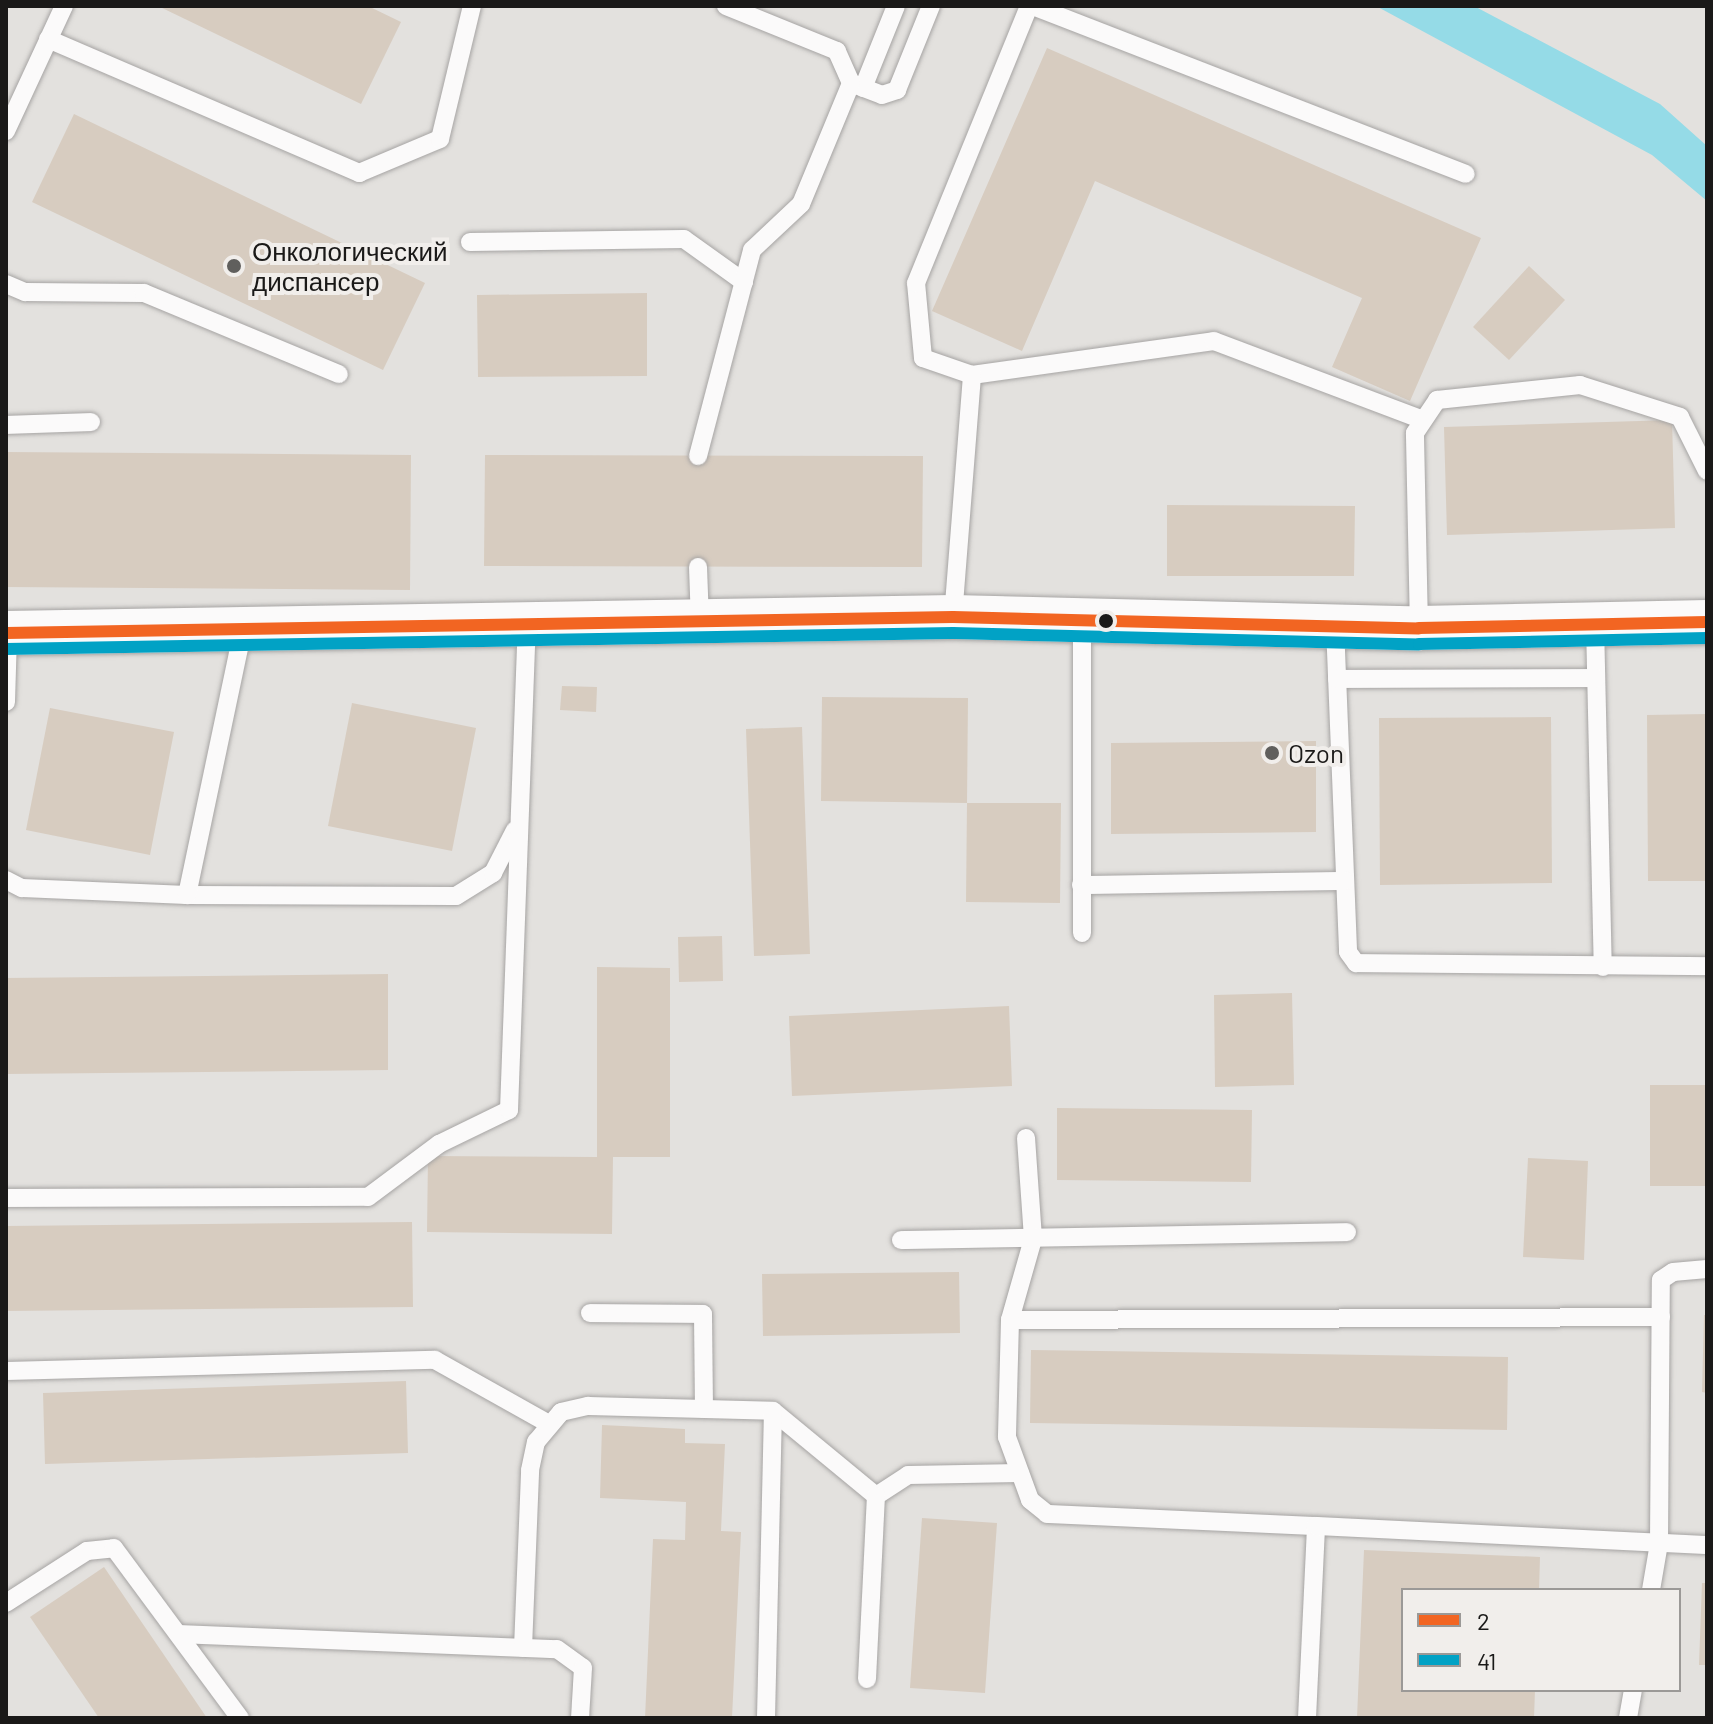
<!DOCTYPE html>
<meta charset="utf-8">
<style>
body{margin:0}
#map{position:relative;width:1713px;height:1724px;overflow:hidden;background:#e3e1de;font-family:Barlow,sans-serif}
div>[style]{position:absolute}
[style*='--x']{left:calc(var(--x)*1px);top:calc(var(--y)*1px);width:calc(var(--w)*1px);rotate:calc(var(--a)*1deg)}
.water>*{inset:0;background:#95dbe7}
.building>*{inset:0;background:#d7ccc0}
.roads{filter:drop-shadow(0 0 2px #a6a4a3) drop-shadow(0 0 2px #a6a4a3)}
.lane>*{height:18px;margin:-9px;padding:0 9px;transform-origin:9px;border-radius:9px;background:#fbfafa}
.secondary>*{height:44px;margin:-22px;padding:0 22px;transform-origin:22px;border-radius:22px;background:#fbfafa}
.bus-1>*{height:12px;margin:-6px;padding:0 6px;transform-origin:6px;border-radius:6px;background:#f26522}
.bus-2>*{height:12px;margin:-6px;padding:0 6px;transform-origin:6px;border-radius:6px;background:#01a2c5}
.dots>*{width:22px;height:22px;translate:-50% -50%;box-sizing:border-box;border:4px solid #f1eeeb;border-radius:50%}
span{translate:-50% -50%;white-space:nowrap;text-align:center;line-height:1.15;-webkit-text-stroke:8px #f1eeeb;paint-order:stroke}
.poi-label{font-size:26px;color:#1a1918}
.left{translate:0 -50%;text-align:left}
.frame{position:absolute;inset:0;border:8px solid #1a1918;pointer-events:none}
.legend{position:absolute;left:1401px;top:1588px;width:280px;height:104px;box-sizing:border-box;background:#f1eeeb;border:2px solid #9b9997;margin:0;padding:10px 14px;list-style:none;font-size:24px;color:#1a1918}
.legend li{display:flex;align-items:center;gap:16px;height:40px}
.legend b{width:40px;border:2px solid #9b9997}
</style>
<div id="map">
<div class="water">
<i style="clip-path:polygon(1376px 6px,1474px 6px,1660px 104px,1707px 146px,1707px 201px,1652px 155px)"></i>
</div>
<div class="building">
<i style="clip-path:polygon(158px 6px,368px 6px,401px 22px,361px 104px)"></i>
<i style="clip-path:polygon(1047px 48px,1481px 238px,1410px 401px,1332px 367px,1362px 298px,1095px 181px,1022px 351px,932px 311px)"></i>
<i style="clip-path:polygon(74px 114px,425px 283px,383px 370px,32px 202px)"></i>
<i style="clip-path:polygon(1529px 266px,1565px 300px,1509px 360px,1473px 327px)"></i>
<i style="clip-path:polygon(647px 293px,647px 376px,478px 377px,477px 295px)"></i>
<i style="clip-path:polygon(1672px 420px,1675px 528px,1447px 535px,1444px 427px)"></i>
<i style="clip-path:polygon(6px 452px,411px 455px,410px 590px,6px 587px)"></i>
<i style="clip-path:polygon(485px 455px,923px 456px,922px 567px,484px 566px)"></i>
<i style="clip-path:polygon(1167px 505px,1355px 506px,1354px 576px,1167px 576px)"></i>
<i style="clip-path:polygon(562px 686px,597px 687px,596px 712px,560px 710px)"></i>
<i style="clip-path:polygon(822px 697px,968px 698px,967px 803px,821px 801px)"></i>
<i style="clip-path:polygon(352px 703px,476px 728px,452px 851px,328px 826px)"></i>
<i style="clip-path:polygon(50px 708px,174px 732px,150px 855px,26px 830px)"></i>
<i style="clip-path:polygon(1707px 714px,1707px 881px,1648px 881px,1647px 715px)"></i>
<i style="clip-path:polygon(1551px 717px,1552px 883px,1380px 885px,1379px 718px)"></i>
<i style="clip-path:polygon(802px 727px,810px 954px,754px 956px,746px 729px)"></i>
<i style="clip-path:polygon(1316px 741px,1316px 832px,1111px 834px,1111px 743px)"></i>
<i style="clip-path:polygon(967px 803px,1061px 803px,1060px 903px,966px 902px)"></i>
<i style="clip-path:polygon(722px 936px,723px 981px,679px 982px,678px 937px)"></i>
<i style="clip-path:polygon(597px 967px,670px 968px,670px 1157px,613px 1157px,612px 1234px,427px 1232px,428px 1156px,597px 1157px)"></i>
<i style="clip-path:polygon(388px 974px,388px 1070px,6px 1074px,6px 978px)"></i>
<i style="clip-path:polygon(1292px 993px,1294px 1085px,1215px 1087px,1214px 995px)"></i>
<i style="clip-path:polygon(1009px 1006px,1012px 1086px,792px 1096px,789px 1016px)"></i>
<i style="clip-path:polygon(1650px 1085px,1707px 1085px,1707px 1186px,1650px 1186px)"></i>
<i style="clip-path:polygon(1057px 1108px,1252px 1110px,1251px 1182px,1057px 1180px)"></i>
<i style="clip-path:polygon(1528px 1158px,1588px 1161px,1584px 1260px,1523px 1257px)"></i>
<i style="clip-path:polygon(412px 1222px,413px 1307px,6px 1311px,6px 1226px)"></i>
<i style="clip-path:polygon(959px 1272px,960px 1333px,763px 1336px,762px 1274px)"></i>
<i style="clip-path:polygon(1704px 1315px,1707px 1315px,1707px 1393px,1702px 1392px)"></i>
<i style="clip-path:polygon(1031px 1350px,1508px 1357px,1507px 1430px,1030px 1423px)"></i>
<i style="clip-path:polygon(406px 1381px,408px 1453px,45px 1464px,43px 1393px)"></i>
<i style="clip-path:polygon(602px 1425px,685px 1429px,685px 1443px,725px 1444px,721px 1531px,741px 1532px,732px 1718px,645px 1718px,653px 1539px,685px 1540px,686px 1502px,600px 1498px)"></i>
<i style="clip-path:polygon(922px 1518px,997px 1523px,985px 1693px,910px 1688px)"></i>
<i style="clip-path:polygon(1364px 1550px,1540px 1557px,1539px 1590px,1403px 1590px,1403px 1690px,1535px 1690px,1534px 1718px,1357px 1718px)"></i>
<i style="clip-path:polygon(104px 1567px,207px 1718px,99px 1718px,30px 1617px)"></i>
<i style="clip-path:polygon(1702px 1583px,1707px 1583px,1707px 1665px,1699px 1665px)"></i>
</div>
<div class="roads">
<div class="lane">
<i style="--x:1033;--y:6;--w:464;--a:21.2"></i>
<i style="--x:48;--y:39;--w:339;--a:23.3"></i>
<i style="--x:359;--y:173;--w:88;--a:-22.8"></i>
<i style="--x:440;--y:139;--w:137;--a:-76.5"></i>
<i style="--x:851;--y:83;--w:33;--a:21"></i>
<i style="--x:882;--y:95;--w:16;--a:-18"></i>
<i style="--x:897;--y:90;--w:91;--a:-68"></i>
<i style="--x:863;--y:88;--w:88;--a:-68.1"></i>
<i style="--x:6;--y:131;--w:138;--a:-65.1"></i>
<i style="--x:470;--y:242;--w:214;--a:-0.8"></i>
<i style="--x:684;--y:239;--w:74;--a:35.6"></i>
<i style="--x:6;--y:284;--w:21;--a:23"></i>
<i style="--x:25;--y:292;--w:119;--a:0.5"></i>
<i style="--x:144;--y:293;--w:211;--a:22.6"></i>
<i style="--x:972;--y:375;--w:244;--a:-8"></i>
<i style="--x:1214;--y:341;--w:223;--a:20.7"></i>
<i style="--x:6;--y:425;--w:85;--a:-2"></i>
<i style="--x:698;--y:456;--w:213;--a:-75.3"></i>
<i style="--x:752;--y:250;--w:67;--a:-43.2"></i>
<i style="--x:801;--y:204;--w:131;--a:-67.5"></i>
<i style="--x:851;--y:83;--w:35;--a:-114"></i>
<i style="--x:837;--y:51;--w:120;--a:-157.9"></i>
<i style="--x:698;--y:567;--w:55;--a:87.9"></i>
<i style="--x:953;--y:617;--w:243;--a:-85.5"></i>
<i style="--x:972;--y:375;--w:52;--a:-160.9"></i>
<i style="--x:923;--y:358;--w:75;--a:-95.3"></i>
<i style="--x:916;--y:283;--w:299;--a:-67.8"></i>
<i style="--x:1082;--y:620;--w:313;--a:90"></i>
<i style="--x:1595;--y:624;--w:343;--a:88.7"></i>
<i style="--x:1335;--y:626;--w:326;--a:87.7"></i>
<i style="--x:1348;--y:952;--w:14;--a:54"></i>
<i style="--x:1356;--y:963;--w:351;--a:0.5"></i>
<i style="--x:1419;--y:628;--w:195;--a:-91.2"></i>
<i style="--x:1415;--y:433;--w:40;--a:-56"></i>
<i style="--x:1437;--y:400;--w:144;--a:-6"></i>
<i style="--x:1580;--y:385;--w:105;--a:17.7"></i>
<i style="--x:1680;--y:417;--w:60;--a:63.4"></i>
<i style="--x:1337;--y:679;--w:259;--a:-0.2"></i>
<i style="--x:6;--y:702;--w:69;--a:-88.3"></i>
<i style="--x:6;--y:880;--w:18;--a:27"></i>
<i style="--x:22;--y:888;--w:165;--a:2.4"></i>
<i style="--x:187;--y:895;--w:269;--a:0.2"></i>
<i style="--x:456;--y:896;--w:44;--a:-31.9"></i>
<i style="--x:493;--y:873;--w:48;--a:-62.9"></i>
<i style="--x:1081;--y:885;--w:264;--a:-0.9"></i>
<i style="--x:187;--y:895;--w:272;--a:-78.1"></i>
<i style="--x:1026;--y:1138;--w:101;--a:86"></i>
<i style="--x:1033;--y:1239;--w:84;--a:105.9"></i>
<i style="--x:1010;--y:1320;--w:651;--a:-0.26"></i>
<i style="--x:6;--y:1198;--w:362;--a:-0.2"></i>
<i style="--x:368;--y:1197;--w:89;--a:-36.7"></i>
<i style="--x:439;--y:1144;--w:78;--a:-25.9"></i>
<i style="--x:509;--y:1110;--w:486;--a:-87.9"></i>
<i style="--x:901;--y:1240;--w:446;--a:-1"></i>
<i style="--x:590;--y:1313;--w:113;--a:0.5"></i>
<i style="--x:703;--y:1314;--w:95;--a:89.4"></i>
<i style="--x:1010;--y:1320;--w:117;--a:91.5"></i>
<i style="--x:1007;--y:1437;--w:67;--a:69.9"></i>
<i style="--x:1030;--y:1500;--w:22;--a:39"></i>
<i style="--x:1047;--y:1514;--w:269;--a:2.6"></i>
<i style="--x:6;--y:1371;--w:429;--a:-1.5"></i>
<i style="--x:435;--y:1360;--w:131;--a:29.3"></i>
<i style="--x:1651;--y:1590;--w:48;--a:-80.3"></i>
<i style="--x:1659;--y:1543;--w:263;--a:-89.6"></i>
<i style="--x:1661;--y:1280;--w:14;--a:-34"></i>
<i style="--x:1673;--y:1272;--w:34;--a:-5"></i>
<i style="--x:6;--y:1603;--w:96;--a:-32.7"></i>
<i style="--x:87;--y:1551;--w:27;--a:-6"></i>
<i style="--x:114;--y:1548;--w:212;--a:53.5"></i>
<i style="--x:178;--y:1634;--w:379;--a:2.3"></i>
<i style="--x:557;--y:1649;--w:32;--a:36"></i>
<i style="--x:583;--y:1668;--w:50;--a:93.4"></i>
<i style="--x:523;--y:1648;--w:178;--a:-87.7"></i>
<i style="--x:530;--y:1470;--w:29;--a:-78"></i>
<i style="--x:536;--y:1442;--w:39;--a:-50"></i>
<i style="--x:561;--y:1412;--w:28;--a:-13"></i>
<i style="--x:588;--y:1406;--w:185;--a:1.5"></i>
<i style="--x:773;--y:1411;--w:134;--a:39.5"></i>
<i style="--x:876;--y:1496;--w:38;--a:-33"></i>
<i style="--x:908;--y:1475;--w:112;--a:-1"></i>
<i style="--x:867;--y:1679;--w:183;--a:-87.2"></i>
<i style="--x:766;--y:1718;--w:307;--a:-88.7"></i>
<i style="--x:1307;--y:1718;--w:192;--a:-87.3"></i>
<i style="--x:1316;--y:1526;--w:391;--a:2.8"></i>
<i style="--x:1628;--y:1718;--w:28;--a:-80"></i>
</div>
<div class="secondary">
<i style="--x:6;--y:633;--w:947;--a:-0.97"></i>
<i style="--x:953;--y:617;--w:466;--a:1.4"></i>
<i style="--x:1419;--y:628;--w:288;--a:-1.2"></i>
</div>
</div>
<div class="bus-1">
<i style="--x:6;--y:633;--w:947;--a:-0.97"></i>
<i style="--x:953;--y:617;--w:466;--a:1.4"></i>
<i style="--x:1419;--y:628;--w:288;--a:-1.2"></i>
</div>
<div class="bus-2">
<i style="--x:6;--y:649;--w:947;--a:-0.97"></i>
<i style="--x:953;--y:633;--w:466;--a:1.4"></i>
<i style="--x:1419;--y:644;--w:288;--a:-1.2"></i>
</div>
<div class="dots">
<i style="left:234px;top:266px;background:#605f5d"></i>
<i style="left:1106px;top:621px;background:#1a1918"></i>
<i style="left:1272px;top:753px;background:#605f5d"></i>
</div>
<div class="poi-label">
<span class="left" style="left:252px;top:266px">Онкологический<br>диспансер</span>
<span class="left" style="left:1288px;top:753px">Ozon</span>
</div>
<div class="frame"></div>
<ul class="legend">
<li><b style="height:10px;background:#f26522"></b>2</li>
<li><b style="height:10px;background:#01a2c5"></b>41</li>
</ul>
</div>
